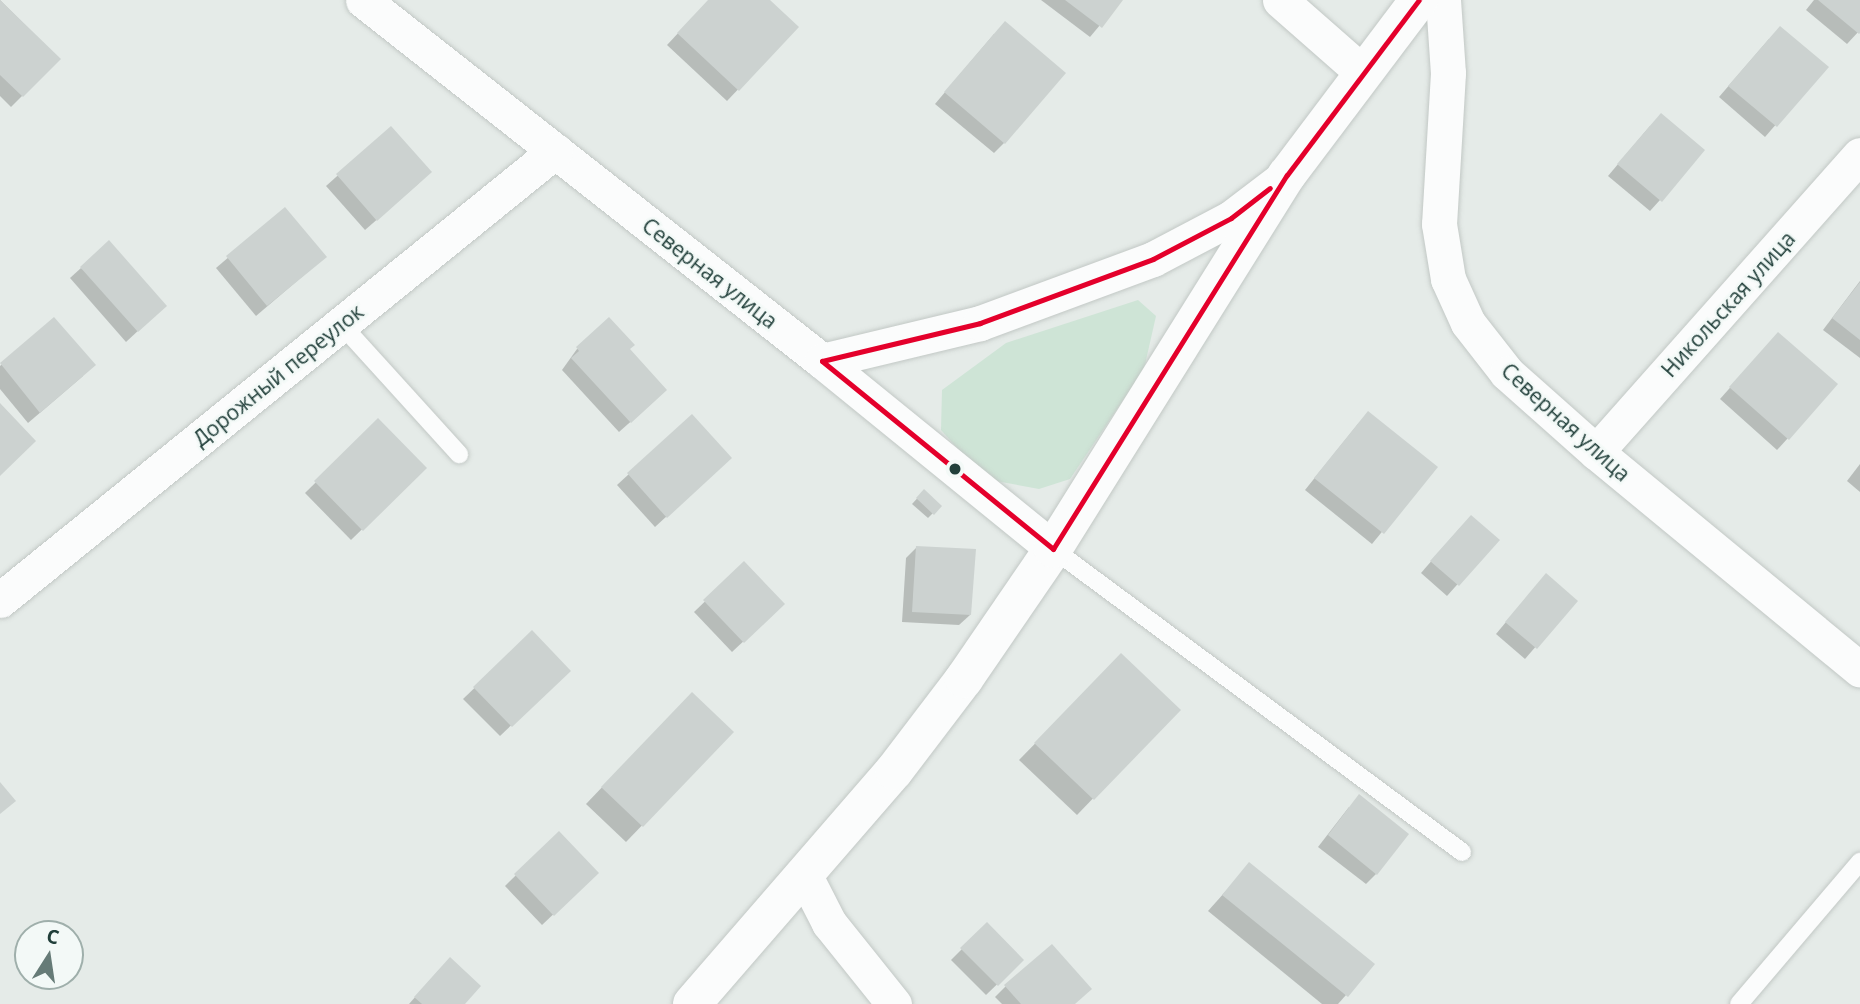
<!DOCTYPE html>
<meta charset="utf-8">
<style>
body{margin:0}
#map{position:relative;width:1860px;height:1004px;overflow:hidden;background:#e5ebe8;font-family:"Open Sans",sans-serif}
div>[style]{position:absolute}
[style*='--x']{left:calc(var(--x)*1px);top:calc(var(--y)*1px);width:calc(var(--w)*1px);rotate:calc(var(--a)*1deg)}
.green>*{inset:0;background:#cee4d6}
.shadow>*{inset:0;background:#0003}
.building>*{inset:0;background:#ccd2d0}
.roads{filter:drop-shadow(0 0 2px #c2c8c5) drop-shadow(0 0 2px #c2c8c5)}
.service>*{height:18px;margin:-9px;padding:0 9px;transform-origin:9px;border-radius:9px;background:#fbfcfc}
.minor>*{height:35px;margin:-17.5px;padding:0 17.5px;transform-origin:17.5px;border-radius:17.5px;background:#fbfcfc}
.tertiary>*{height:38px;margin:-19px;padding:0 19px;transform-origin:19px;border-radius:19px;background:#fbfcfc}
.bus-1>*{height:5px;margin:-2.5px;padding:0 2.5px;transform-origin:2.5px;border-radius:2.5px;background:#e4002b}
.dots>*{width:19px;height:19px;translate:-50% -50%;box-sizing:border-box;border:4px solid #f3f9f7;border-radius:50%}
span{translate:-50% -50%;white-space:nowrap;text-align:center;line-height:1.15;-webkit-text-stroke:5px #f3f9f7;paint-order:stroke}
.street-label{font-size:21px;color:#213f3a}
.north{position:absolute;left:14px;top:920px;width:70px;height:70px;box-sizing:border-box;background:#f3f9f7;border:2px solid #9fafab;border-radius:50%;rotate:12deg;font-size:19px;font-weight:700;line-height:28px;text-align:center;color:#213f3a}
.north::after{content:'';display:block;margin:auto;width:24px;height:32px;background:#667b77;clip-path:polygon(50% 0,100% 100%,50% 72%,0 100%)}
</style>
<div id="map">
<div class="green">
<i style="clip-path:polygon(1138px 300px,1156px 316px,1144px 369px,1070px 479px,1039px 489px,985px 479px,941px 430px,942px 390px,1006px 343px)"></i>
</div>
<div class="shadow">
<i style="clip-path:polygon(0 0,59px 59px,11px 107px,0 96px)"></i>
<i style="clip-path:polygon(709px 0,768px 0,797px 27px,727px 101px,667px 45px)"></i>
<i style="clip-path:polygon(1041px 0,1121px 0,1090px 37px)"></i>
<i style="clip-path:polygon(1814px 0,1860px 0,1860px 30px,1847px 44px,1806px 10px)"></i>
<i style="clip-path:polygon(994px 34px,1004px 143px,994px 153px,935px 104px)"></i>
<i style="clip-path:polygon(1769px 39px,1826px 67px,1765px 137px,1719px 97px)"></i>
<i style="clip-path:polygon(1650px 126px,1660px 200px,1650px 211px,1608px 176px)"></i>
<i style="clip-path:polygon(391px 128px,419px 183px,365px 230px,326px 186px)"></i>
<i style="clip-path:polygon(285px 209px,325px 257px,256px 316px,216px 268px)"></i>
<i style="clip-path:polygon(81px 268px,154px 316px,126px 342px,70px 278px)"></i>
<i style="clip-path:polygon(1860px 281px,1860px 358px,1823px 330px)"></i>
<i style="clip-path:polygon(54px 319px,83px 376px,28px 423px,0 389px,0 366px)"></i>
<i style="clip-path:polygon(1768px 345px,1836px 385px,1777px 450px,1720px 399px)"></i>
<i style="clip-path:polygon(577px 349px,628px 350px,654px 401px,619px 432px,562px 370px)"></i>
<i style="clip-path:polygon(692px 416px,719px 468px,655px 527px,617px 485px)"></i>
<i style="clip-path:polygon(378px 421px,425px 468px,351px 540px,305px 493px)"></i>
<i style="clip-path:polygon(1358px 424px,1435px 467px,1372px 544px,1305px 490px)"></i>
<i style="clip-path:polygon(1860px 464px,1860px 492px,1847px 481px)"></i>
<i style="clip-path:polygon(924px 491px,940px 506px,928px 518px,912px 504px)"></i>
<i style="clip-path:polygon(1460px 528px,1497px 540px,1447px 596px,1421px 573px)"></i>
<i style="clip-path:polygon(917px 547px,970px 615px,959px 625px,902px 622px,906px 558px)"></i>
<i style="clip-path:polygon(744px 564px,783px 604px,732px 652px,694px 612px)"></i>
<i style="clip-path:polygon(1536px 586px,1575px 601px,1525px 659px,1496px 634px)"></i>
<i style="clip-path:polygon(532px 633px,568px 671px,500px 736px,463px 699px)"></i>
<i style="clip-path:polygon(1106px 671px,1178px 710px,1077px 815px,1019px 760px)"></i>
<i style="clip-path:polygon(676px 710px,732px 732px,626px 842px,586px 804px)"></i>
<i style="clip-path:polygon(1349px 807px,1376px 874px,1366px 884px,1318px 847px)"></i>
<i style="clip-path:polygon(559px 833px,597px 873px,542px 925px,505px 886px)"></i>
<i style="clip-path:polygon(1250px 864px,1346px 995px,1338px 1004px,1322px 1004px,1208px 911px)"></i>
<i style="clip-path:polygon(987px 924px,1022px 960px,986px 995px,951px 960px)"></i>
<i style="clip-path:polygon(439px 970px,463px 1004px,409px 1004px)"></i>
<i style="clip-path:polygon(1006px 986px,1074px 1004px,1002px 1004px,995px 997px)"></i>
</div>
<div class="building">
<i style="clip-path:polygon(0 0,61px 59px,23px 97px,0 75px)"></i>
<i style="clip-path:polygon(708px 0,770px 0,799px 27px,739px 91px,677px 33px)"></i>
<i style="clip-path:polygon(1065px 0,1123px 0,1102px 28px)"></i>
<i style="clip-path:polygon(1818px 0,1860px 0,1860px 33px,1859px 34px)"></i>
<i style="clip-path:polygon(1005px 21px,1066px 73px,1005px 144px,944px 92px)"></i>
<i style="clip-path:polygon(1780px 26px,1829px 67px,1777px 127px,1728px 86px)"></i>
<i style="clip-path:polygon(1661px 113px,1705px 150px,1662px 202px,1617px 164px)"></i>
<i style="clip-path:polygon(391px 126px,432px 172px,377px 221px,336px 174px)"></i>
<i style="clip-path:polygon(285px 207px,327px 257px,267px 306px,226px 256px)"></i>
<i style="clip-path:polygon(109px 240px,167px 306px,138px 332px,80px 267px)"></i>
<i style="clip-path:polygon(1860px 282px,1860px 340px,1832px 318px)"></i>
<i style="clip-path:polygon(54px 317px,96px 365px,40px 413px,0 363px)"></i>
<i style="clip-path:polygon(609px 317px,635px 345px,630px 349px,667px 390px,631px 423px,571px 358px,579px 351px,576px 347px)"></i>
<i style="clip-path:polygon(1778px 332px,1838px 384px,1789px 440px,1729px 387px)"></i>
<i style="clip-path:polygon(0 403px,36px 441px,0 476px)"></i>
<i style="clip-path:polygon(1368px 411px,1438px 467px,1384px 534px,1314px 478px)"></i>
<i style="clip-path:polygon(692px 414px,732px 458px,667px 518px,627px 473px)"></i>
<i style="clip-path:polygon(378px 418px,427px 468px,363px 531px,314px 481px)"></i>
<i style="clip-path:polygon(924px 489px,942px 506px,934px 515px,916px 498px)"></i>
<i style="clip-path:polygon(1471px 515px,1500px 540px,1459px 586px,1430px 561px)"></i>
<i style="clip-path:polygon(916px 546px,976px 549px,971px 615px,912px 612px)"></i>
<i style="clip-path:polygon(744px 561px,785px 604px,744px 643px,703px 600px)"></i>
<i style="clip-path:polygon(1546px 573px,1578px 601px,1537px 649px,1505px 622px)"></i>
<i style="clip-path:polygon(532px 630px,571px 671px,512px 727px,473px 687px)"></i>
<i style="clip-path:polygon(1121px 653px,1181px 710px,1094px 800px,1034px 743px)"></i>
<i style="clip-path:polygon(692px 692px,734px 732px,643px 827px,601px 787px)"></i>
<i style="clip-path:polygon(0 782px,16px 801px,0 814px)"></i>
<i style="clip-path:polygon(1359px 794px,1409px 834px,1377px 875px,1328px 835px)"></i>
<i style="clip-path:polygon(559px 831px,599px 873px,554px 916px,514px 874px)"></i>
<i style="clip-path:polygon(1249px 862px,1375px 964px,1348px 997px,1222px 895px)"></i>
<i style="clip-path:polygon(987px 922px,1024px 960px,998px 986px,960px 948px)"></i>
<i style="clip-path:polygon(1052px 944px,1092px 989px,1075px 1004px,1021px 1004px,1004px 985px)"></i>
<i style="clip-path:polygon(450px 957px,481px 986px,465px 1004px,422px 1004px,414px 997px)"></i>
</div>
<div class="roads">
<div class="service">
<i style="--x:341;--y:324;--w:176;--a:47.8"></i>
<i style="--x:1053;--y:549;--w:509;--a:36.53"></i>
<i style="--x:1739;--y:1004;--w:187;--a:-49.6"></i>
</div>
<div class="minor">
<i style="--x:363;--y:0;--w:584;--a:38.18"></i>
<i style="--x:822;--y:361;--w:298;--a:39.1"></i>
<i style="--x:1280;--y:0;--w:111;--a:41.3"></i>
<i style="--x:1443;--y:0;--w:73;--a:86.1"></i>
<i style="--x:1448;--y:73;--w:151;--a:93.4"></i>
<i style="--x:1439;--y:224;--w:56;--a:80.7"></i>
<i style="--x:1448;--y:279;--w:48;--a:65.6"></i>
<i style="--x:1468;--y:323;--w:63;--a:52"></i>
<i style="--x:1507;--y:373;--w:119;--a:41.6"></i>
<i style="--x:1596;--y:452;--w:342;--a:39.5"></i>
<i style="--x:822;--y:361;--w:163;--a:-13.5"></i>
<i style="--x:980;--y:323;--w:184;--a:-20.3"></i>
<i style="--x:1153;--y:259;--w:88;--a:-27.7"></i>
<i style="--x:1231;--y:218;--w:64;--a:-37.4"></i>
<i style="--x:1596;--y:452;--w:397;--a:-48.4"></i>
<i style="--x:0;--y:600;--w:714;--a:-38.97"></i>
<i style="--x:805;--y:876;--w:53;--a:62.9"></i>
<i style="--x:829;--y:923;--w:104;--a:51.3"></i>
</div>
<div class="tertiary">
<i style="--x:692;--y:1004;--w:308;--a:-49.1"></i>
<i style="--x:894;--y:771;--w:116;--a:-52.7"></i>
<i style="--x:964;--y:679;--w:158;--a:-55.6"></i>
<i style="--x:1053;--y:549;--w:441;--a:-58"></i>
<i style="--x:1287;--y:175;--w:219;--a:-53"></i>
</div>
</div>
<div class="bus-1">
<i style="--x:822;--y:361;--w:163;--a:-13.5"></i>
<i style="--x:980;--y:323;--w:184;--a:-20.3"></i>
<i style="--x:1153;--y:259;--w:88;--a:-27.7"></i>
<i style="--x:1231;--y:218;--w:49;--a:-37.6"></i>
<i style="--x:822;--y:361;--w:298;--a:39.1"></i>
<i style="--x:1053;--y:549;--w:441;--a:-58"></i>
<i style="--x:1287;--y:175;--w:219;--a:-53"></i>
</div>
<div class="dots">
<i style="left:955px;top:469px;background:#213f3a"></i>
</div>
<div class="street-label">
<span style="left:710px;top:273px;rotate:38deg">Северная улица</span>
<span style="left:1728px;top:304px;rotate:-48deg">Никольская улица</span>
<span style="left:278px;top:375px;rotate:-39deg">Дорожный переулок</span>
<span style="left:1566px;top:422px;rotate:42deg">Северная улица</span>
</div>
<div class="north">С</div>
</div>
